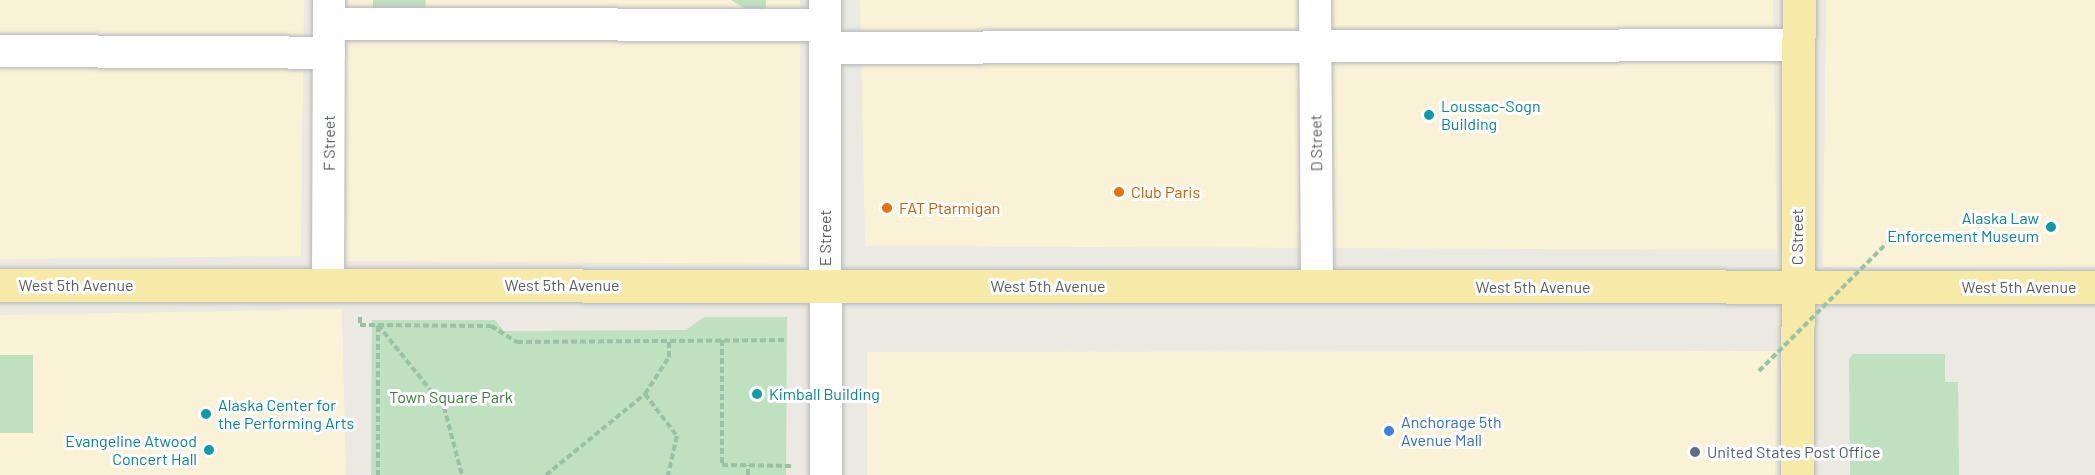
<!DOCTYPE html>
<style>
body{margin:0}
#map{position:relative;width:2095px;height:475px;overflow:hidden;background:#ebe9e1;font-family:Barlow,sans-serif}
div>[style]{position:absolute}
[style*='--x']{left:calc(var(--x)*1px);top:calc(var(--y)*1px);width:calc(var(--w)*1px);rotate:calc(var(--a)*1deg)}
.commercial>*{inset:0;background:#faf2d6}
.green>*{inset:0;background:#bfe1bf}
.path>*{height:4px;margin-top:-2px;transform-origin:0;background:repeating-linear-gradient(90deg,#99c1a4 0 6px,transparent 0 9px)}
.roads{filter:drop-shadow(0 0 2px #b3b6ba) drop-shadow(0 0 2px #b3b6ba)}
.minor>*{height:32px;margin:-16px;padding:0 16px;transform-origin:16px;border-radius:16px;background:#fff}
.major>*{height:33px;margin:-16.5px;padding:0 16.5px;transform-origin:16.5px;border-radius:16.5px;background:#f7eaa9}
.path-bridge>*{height:4px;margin-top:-2px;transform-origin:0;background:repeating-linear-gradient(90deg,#99c1a4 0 6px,transparent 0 9px)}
.dots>*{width:16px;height:16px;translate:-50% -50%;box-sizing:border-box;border:3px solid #fff;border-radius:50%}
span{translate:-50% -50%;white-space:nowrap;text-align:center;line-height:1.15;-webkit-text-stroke:6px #fff;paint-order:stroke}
.culture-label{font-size:16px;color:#0d838f}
.left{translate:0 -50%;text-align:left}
.right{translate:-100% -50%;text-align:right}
.street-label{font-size:16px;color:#595c60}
.food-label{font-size:16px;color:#c56008}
.park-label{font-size:16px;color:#3b7d3e}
.shop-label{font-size:16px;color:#366cbe}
.service-label{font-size:16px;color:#4e5e75}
</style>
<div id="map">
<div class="commercial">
<i style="clip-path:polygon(0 0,304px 0,301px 256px,0 259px)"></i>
<i style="clip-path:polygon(345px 0,800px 0,800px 264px,342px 261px)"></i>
<i style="clip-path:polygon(860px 0,1773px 0,1777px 250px,865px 246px)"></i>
<i style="clip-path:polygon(1826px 0,2095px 0,2095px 266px,1823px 267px)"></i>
<i style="clip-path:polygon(342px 309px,346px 475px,0 475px,0 315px)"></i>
<i style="clip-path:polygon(1777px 351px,1775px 475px,867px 475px,867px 352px)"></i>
</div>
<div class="green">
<i style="clip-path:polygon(373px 0,426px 0,425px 9px,373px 11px)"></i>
<i style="clip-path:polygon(731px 0,766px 0,766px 9px,747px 10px)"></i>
<i style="clip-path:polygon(704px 317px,787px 317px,786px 475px,371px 475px,372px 320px,495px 320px,504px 331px,686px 330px)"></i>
<i style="clip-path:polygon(1853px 354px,1945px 354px,1945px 382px,1958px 382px,1959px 475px,1850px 475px,1849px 359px)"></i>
<i style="clip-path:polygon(0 355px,33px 355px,33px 433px,0 433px)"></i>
</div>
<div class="path">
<i style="--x:360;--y:317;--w:8;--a:90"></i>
<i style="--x:360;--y:325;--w:131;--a:0.4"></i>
<i style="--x:491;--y:326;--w:31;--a:32"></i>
<i style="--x:517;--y:342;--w:270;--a:-0.4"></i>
<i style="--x:378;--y:325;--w:105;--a:51.2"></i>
<i style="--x:444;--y:407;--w:70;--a:75.2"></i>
<i style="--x:378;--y:326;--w:149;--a:90"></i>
<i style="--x:722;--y:340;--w:125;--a:90"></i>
<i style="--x:722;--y:465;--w:69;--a:0.8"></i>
<i style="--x:645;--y:394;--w:53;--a:52.7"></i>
<i style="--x:677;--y:436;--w:40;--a:103"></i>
<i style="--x:546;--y:475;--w:128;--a:-39.3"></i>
<i style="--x:645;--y:394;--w:44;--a:-57"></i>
<i style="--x:669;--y:357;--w:15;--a:-90"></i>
<i style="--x:748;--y:475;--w:10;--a:-90"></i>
</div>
<div class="roads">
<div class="minor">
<i style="--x:825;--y:0;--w:475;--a:89.9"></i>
<i style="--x:1315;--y:0;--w:285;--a:89.6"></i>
<i style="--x:329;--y:24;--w:496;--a:0.1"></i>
<i style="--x:825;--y:48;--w:973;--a:-0.18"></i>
<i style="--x:0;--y:51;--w:329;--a:0.3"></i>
<i style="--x:328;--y:285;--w:285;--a:-89.8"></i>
</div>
<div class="major">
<i style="--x:0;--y:285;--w:2095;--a:0.05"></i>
<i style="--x:1797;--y:475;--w:475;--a:-89.8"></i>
</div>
</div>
<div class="path-bridge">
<i style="--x:1759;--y:371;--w:191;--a:-45"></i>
</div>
<div class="dots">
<i style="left:1429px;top:115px;background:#0f9aa8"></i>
<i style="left:1119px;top:192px;background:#e8710a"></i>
<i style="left:887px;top:208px;background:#e8710a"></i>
<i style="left:2051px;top:227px;background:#0f9aa8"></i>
<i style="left:757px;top:394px;background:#0f9aa8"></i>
<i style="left:206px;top:414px;background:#0f9aa8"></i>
<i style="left:1389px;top:431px;background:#3f7fe0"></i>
<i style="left:209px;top:450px;background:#0f9aa8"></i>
<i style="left:1695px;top:452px;background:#5c6f8a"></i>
</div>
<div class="culture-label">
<span class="left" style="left:1441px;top:115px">Loussac-Sogn<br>Building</span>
<span class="right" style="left:2039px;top:227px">Alaska Law<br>Enforcement Museum</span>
<span class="left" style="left:769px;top:394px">Kimball Building</span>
<span class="left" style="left:218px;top:414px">Alaska Center for<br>the Performing Arts</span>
<span class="right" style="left:197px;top:450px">Evangeline Atwood<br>Concert Hall</span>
</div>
<div class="street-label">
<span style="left:329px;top:143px;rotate:-90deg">F Street</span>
<span style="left:1316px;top:143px;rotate:-91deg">D Street</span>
<span style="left:1797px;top:237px;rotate:-90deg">C Street</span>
<span style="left:825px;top:238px;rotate:-90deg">E Street</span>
<span style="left:76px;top:285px">West 5th Avenue</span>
<span style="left:562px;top:285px">West 5th Avenue</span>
<span style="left:1048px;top:286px">West 5th Avenue</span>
<span style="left:1533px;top:287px">West 5th Avenue</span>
<span style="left:2019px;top:287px">West 5th Avenue</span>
</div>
<div class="food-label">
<span class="left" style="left:1131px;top:192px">Club Paris</span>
<span class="left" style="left:899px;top:208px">FAT Ptarmigan</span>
</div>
<div class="park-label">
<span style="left:451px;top:397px">Town Square Park</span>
</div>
<div class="shop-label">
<span class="left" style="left:1401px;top:431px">Anchorage 5th<br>Avenue Mall</span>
</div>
<div class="service-label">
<span class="left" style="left:1707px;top:452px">United States Post Office</span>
</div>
</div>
